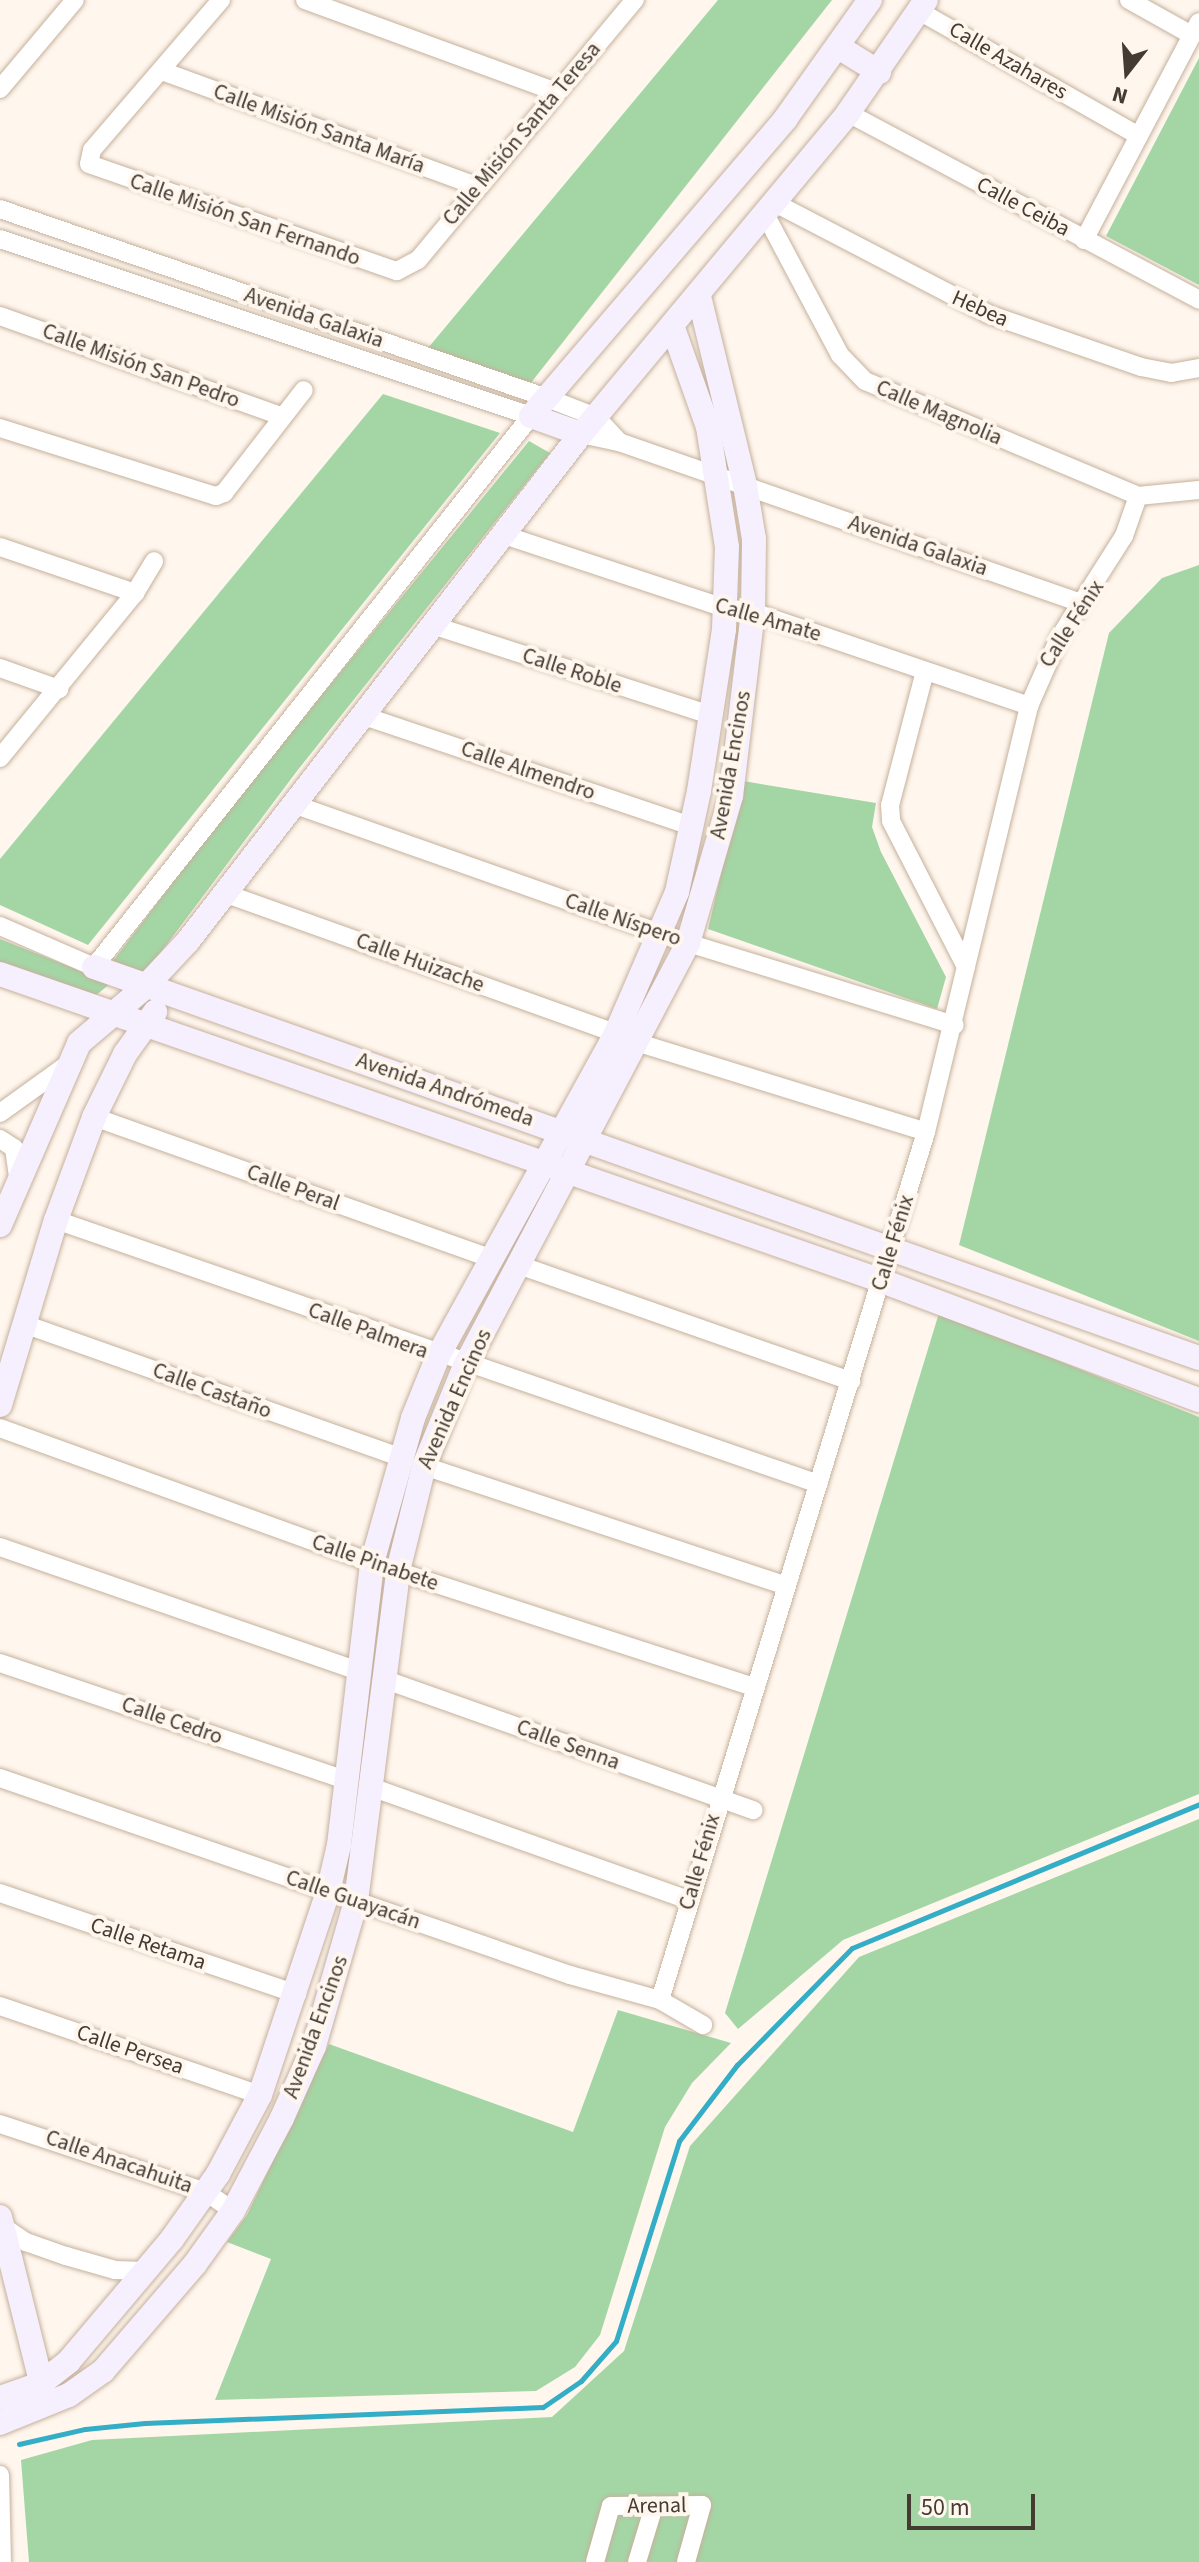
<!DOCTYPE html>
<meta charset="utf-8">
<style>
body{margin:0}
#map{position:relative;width:1199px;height:2562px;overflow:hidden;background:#fff6ed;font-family:"Source Sans 3",sans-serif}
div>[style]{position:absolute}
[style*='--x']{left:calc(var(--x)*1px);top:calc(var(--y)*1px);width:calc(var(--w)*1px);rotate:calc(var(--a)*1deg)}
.green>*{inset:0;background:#a4d6a5}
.stream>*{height:5px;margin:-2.5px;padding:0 2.5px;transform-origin:2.5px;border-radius:2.5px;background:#34adc7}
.roads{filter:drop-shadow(0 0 2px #c5b19c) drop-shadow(0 0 2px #c5b19c)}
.street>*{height:18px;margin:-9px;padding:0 9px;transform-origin:9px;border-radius:9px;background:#fff}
.secondary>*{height:24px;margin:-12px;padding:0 12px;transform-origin:12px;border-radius:12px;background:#f6effe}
span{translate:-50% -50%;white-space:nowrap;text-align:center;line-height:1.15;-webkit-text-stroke:8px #fff6ed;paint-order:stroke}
.street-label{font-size:22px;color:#443b33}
.north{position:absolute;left:1087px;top:32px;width:80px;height:80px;-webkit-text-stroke:6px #fff6ed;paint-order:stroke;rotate:197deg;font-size:22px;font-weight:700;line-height:32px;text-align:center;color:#443b33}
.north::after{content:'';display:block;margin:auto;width:28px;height:36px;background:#443b33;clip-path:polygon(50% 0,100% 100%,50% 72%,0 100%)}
.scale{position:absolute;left:907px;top:2494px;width:128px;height:36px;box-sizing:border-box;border:4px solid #443b33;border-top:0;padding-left:10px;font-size:24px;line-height:28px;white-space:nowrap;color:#443b33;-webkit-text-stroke:6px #fff6ed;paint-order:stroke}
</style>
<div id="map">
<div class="green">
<i style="clip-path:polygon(718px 0,832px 0,530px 384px,428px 348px)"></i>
<i style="clip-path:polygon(1199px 58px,1199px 285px,1106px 236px)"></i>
<i style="clip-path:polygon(383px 394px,500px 433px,88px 945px,0 905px,0 859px)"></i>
<i style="clip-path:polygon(529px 441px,550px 453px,297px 771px,143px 976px,110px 965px,228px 810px)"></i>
<i style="clip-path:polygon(1199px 565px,1199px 1341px,959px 1245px,1109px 633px,1162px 578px)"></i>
<i style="clip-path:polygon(743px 781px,876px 803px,872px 827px,881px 852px,946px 977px,937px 1009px,708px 929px)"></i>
<i style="clip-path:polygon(0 939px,111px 983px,95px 996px,0 964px)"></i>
<i style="clip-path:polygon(939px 1313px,1199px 1417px,1199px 1794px,843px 1940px,738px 2029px,725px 2013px)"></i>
<i style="clip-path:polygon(1199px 1819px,1199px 2562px,29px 2562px,21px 2460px,92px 2440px,552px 2417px,624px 2351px,690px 2146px,859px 1957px)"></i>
<i style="clip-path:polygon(618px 2010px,731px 2043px,692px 2083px,665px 2127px,600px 2335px,575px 2367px,536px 2391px,215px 2400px,271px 2259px,227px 2242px,247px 2215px,329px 2044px,573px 2132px)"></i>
</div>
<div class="stream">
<i style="--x:19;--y:2444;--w:68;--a:-12.8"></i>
<i style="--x:85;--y:2429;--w:60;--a:-5.7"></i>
<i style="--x:145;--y:2423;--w:398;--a:-2.3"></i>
<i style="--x:543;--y:2407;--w:46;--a:-34.4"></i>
<i style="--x:581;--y:2381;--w:53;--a:-48.8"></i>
<i style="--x:616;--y:2341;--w:210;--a:-72.5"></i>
<i style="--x:679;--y:2141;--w:96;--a:-52.7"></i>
<i style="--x:737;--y:2065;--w:164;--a:-45.5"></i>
<i style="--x:852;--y:1948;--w:376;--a:-22.5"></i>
</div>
<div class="roads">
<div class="street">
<i style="--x:221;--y:0;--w:198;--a:130.7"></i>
<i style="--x:92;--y:150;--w:14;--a:102"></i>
<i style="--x:89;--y:164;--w:326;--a:19.2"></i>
<i style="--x:397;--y:271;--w:24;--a:-28"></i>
<i style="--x:418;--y:260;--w:339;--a:-50.2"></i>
<i style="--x:305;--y:0;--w:267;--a:20.1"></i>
<i style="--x:1129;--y:0;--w:72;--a:29.1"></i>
<i style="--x:919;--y:11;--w:253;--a:29.6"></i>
<i style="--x:162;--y:71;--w:335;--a:20.1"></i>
<i style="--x:0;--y:89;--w:116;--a:-49.9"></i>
<i style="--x:848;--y:113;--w:398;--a:28"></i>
<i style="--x:775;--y:203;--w:240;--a:27.5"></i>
<i style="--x:988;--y:314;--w:162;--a:19.1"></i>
<i style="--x:1141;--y:367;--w:31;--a:11"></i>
<i style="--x:1171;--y:373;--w:28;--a:-10"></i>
<i style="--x:0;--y:209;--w:579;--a:19.06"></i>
<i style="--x:547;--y:398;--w:53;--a:21.2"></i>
<i style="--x:596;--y:417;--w:34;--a:47"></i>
<i style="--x:765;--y:214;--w:160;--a:62"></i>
<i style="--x:840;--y:355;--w:36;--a:46"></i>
<i style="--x:865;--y:381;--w:296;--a:22.8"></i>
<i style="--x:1138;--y:496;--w:61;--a:-5.6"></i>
<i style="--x:0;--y:239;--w:560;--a:18.43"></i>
<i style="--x:531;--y:416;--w:703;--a:128.42"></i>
<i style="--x:94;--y:967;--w:103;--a:-156.4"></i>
<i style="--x:1084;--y:240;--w:246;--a:-62.2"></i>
<i style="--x:0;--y:316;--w:300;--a:19.6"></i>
<i style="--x:0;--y:428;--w:226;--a:17.5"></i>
<i style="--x:216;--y:496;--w:9;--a:-21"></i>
<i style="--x:224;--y:493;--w:130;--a:-52.2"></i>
<i style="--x:581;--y:434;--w:39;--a:12"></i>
<i style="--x:619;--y:442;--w:490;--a:19.2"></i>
<i style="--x:507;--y:536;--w:230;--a:18.3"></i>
<i style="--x:725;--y:608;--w:28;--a:8"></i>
<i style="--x:753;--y:612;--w:292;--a:18.8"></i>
<i style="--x:0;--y:547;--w:143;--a:18.8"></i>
<i style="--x:435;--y:626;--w:289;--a:17.9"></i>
<i style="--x:0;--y:668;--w:63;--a:19.6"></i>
<i style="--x:925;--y:671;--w:138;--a:104.6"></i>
<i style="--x:890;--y:805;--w:16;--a:86"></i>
<i style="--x:891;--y:821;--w:164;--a:62.8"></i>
<i style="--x:364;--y:716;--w:345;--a:18.6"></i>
<i style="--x:0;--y:758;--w:213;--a:-50.7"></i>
<i style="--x:135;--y:593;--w:37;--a:-59"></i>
<i style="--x:293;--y:804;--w:419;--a:19.4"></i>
<i style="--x:688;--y:943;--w:279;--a:17.1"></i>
<i style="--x:224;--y:893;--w:416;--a:19.7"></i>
<i style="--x:639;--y:1043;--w:300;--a:17.2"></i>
<i style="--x:0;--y:1113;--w:79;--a:-35.7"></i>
<i style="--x:94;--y:1117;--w:423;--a:19.6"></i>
<i style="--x:0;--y:1139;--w:17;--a:33"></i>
<i style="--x:14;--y:1148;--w:27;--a:82"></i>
<i style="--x:56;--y:1220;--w:807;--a:19.09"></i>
<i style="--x:519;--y:1265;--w:352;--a:19.3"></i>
<i style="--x:24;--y:1324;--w:399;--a:19.5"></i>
<i style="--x:0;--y:1428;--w:396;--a:19.9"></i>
<i style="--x:372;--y:1563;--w:401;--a:18"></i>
<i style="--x:424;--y:1466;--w:381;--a:18.3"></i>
<i style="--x:0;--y:1547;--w:377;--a:19.1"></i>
<i style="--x:0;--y:1663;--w:364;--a:18.7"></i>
<i style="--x:383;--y:1679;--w:393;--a:19.5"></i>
<i style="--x:0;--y:1778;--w:603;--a:19.07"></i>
<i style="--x:570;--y:1975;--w:93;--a:15.5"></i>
<i style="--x:660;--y:2000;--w:50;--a:30.2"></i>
<i style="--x:371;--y:1787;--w:337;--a:19.6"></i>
<i style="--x:0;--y:1893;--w:314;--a:18.8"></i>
<i style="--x:660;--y:2000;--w:908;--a:-72.96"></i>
<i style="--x:926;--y:1132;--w:438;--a:-76.4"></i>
<i style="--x:1029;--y:706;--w:74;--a:-66.2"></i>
<i style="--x:1059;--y:638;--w:121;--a:-57.5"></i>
<i style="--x:1124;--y:536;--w:42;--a:-70.7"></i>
<i style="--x:0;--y:2006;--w:275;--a:18.9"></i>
<i style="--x:0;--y:2124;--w:217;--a:18.3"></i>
<i style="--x:206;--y:2192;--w:33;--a:35"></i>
<i style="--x:2;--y:2226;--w:29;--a:34"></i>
<i style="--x:26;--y:2242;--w:42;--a:19.3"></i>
<i style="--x:66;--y:2256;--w:51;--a:15.9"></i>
<i style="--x:115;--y:2270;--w:30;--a:2"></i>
<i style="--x:0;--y:2475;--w:87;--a:88.7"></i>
<i style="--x:595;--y:2562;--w:58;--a:-74.1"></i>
<i style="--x:611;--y:2506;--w:91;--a:-0.6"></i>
<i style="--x:702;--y:2505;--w:59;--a:105.7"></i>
<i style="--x:637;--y:2562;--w:59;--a:-73.1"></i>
</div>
<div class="secondary">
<i style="--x:840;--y:48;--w:46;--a:31.6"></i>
<i style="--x:581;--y:434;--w:53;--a:-160.2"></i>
<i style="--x:531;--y:416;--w:392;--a:-49.4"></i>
<i style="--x:786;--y:118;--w:145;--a:-54.6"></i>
<i style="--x:94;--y:967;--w:1172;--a:19.49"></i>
<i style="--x:0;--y:974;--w:934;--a:19.19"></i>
<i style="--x:882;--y:1281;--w:339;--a:20.6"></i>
<i style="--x:0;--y:1225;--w:198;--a:-66.5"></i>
<i style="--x:79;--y:1043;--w:87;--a:-40.3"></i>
<i style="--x:145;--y:987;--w:63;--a:-46.9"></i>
<i style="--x:188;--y:941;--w:641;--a:-52.22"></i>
<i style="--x:581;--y:434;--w:418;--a:-50.2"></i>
<i style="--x:848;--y:113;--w:137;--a:-55.4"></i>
<i style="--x:0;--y:1405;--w:193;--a:-73.2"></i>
<i style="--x:56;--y:1220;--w:110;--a:-69.7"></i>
<i style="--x:94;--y:1117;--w:70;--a:-63.8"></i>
<i style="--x:125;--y:1054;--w:52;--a:-54.5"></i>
<i style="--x:0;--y:2217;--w:187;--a:76"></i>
<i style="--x:0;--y:2398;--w:42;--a:-19.3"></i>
<i style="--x:40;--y:2384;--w:37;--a:-38"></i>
<i style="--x:69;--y:2361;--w:160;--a:-49.8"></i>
<i style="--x:172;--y:2239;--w:80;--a:-54.7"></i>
<i style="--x:218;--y:2174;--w:89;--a:-62"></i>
<i style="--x:260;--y:2095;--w:214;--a:-71.5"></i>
<i style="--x:328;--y:1892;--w:48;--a:-76.8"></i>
<i style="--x:339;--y:1845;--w:284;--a:-83.3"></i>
<i style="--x:372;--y:1563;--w:151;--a:-74.2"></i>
<i style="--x:413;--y:1418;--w:67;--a:-68"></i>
<i style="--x:438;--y:1356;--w:369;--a:-61.1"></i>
<i style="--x:616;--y:1033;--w:154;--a:-66.6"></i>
<i style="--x:677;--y:892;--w:103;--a:-77.7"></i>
<i style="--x:699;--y:791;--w:164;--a:-81.2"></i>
<i style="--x:724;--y:629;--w:82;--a:-87.9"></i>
<i style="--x:727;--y:547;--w:121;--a:-99"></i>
<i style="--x:708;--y:427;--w:105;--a:-109.5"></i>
<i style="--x:0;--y:2423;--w:74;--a:-22.1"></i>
<i style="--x:69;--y:2395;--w:42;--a:-35.2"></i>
<i style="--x:103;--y:2371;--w:141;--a:-49.3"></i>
<i style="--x:195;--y:2264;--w:65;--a:-54.4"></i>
<i style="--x:233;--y:2211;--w:105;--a:-62.2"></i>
<i style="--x:282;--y:2118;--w:79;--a:-66"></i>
<i style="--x:314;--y:2046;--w:151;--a:-73.8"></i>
<i style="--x:356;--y:1901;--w:333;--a:-82.7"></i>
<i style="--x:398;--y:1571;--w:108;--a:-76.1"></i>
<i style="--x:424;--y:1466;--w:108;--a:-67.7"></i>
<i style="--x:465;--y:1366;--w:478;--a:-62.2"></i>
<i style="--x:688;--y:943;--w:153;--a:-73.7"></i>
<i style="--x:731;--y:796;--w:185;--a:-83.2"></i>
<i style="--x:753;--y:612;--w:73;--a:-89.2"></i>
<i style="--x:754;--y:539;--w:55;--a:-99.5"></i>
<i style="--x:745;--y:485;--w:195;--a:-103.7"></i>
</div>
</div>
<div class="street-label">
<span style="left:1008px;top:61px;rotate:30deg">Calle Azahares</span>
<span style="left:319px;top:129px;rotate:20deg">Calle Misión Santa María</span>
<span style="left:522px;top:134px;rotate:-50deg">Calle Misión Santa Teresa</span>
<span style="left:1023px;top:207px;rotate:28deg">Calle Ceiba</span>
<span style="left:245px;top:220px;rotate:19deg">Calle Misión San Fernando</span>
<span style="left:980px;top:309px;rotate:24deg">Hebea</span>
<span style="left:314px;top:318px;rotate:19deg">Avenida Galaxia</span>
<span style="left:141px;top:366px;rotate:20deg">Calle Misión San Pedro</span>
<span style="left:939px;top:413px;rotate:23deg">Calle Magnolia</span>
<span style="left:918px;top:546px;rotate:19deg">Avenida Galaxia</span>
<span style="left:768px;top:620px;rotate:16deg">Calle Amate</span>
<span style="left:1072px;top:624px;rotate:-57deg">Calle Fénix</span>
<span style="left:572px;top:671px;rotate:18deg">Calle Roble</span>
<span style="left:731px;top:765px;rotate:-80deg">Avenida Encinos</span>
<span style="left:528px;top:771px;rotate:19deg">Calle Almendro</span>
<span style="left:623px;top:920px;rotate:19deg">Calle Níspero</span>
<span style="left:420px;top:963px;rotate:20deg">Calle Huizache</span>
<span style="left:445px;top:1090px;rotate:19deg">Avenida Andrómeda</span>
<span style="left:293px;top:1188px;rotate:20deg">Calle Peral</span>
<span style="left:893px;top:1243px;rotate:-73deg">Calle Fénix</span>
<span style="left:368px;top:1331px;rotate:20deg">Calle Palmera</span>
<span style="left:212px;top:1391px;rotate:20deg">Calle Castaño</span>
<span style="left:455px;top:1399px;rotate:-66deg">Avenida Encinos</span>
<span style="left:375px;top:1563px;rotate:19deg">Calle Pinabete</span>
<span style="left:172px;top:1721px;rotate:19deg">Calle Cedro</span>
<span style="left:568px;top:1745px;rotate:20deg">Calle Senna</span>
<span style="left:700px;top:1862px;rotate:-74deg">Calle Fénix</span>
<span style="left:353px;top:1900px;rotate:19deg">Calle Guayacán</span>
<span style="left:148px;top:1944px;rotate:19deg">Calle Retama</span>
<span style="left:316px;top:2027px;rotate:-70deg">Avenida Encinos</span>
<span style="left:130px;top:2050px;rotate:19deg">Calle Persea</span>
<span style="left:119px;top:2162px;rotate:19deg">Calle Anacahuita</span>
<span style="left:657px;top:2506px;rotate:-1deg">Arenal</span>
</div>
<div class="north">N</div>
<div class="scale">50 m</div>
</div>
